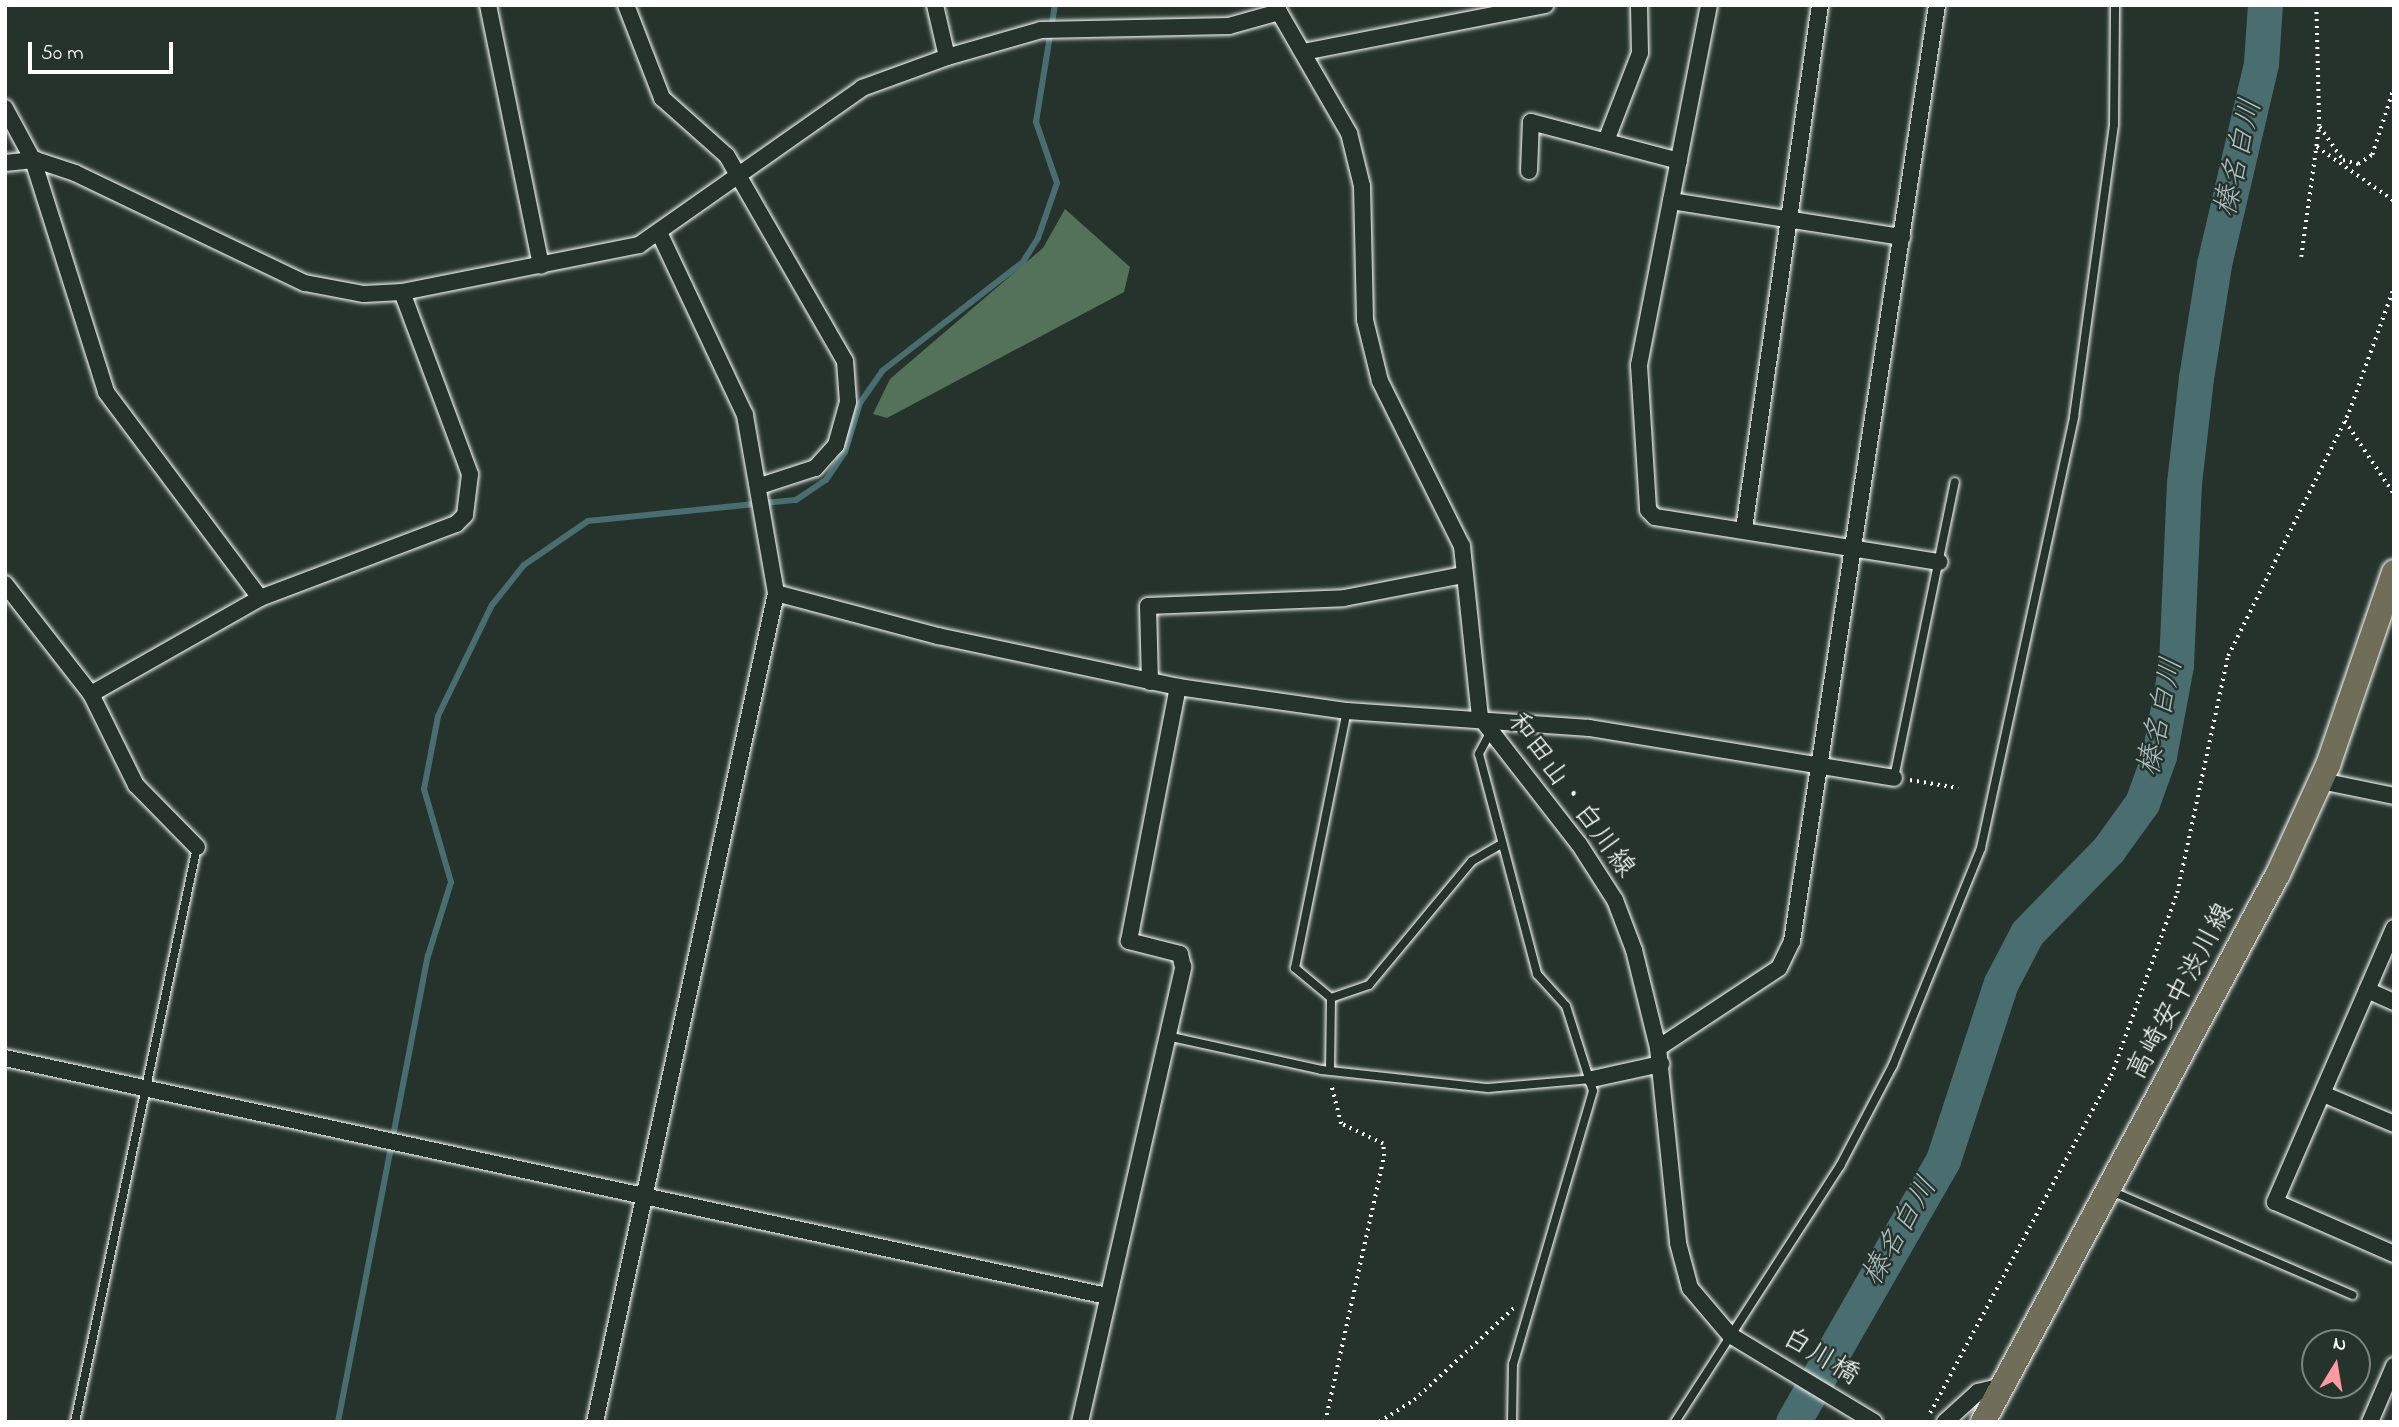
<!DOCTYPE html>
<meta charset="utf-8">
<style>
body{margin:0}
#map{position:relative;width:2399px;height:1427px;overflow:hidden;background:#26332d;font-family:"Indie Flower","Klee One",sans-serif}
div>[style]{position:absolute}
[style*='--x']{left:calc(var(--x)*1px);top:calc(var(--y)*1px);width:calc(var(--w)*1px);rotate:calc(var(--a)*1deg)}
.green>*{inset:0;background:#547259}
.stream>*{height:6px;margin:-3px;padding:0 3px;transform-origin:3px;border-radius:3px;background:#4a6e6f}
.river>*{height:35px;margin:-17.5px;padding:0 17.5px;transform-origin:17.5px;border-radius:17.5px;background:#4a6e6f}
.path>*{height:3.5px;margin-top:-1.75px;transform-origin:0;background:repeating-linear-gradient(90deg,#fff 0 2px,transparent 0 7px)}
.roads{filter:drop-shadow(0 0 2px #fff) drop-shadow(0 0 2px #fff)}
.lane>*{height:8px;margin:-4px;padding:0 4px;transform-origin:4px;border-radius:4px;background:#26332d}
.street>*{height:16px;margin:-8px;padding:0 8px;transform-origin:8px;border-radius:8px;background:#26332d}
.primary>*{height:24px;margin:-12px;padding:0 12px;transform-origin:12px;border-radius:12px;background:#706e59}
span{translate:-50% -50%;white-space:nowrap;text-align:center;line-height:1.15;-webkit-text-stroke:5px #26332d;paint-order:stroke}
.street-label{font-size:28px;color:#fff}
.water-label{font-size:30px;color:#aebebe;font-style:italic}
.frame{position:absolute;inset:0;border:7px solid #fff;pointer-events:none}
.north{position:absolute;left:2301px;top:1329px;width:70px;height:70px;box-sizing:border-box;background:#26332d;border:2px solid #7d8581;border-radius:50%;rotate:11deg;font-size:19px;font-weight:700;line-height:28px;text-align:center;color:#fff}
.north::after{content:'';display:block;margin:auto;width:24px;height:32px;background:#ff9aa2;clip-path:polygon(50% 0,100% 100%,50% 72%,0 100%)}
.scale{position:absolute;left:28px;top:42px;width:145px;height:32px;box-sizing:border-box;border:4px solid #fff;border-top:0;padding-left:9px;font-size:21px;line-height:24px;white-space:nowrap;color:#fff;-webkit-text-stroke:5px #26332d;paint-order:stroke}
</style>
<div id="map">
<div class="green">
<i style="clip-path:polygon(1065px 209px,1130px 267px,1124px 292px,887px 418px,873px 414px,890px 379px,1043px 248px)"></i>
</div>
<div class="stream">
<i style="--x:338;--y:1422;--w:475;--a:-79.1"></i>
<i style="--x:428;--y:956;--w:77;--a:-72.7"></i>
<i style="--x:451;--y:882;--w:97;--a:-106.2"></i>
<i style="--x:424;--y:789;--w:74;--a:-79.1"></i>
<i style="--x:438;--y:716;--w:123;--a:-64.1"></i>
<i style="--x:492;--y:605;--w:51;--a:-51.3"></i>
<i style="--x:524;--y:565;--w:78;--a:-34.5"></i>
<i style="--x:588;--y:521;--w:209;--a:-5.8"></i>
<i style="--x:796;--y:500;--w:36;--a:-34"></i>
<i style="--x:826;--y:480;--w:34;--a:-56"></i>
<i style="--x:845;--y:452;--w:51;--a:-73"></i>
<i style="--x:860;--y:403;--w:39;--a:-55"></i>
<i style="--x:882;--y:371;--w:178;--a:-37.7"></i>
<i style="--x:1023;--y:262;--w:28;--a:-58"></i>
<i style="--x:1038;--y:238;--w:58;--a:-70.9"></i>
<i style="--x:1057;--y:183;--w:65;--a:-109"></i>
<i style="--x:1036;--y:122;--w:119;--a:-80.8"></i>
</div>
<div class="river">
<i style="--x:1793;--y:1422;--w:302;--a:-60.2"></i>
<i style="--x:1943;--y:1160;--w:186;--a:-71.9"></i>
<i style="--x:2001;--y:983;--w:56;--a:-62.5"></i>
<i style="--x:2027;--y:933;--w:116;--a:-45.7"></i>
<i style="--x:2108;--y:850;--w:58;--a:-54.1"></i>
<i style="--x:2142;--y:803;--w:50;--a:-70.1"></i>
<i style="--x:2159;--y:756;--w:93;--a:-79.4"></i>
<i style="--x:2176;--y:665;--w:182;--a:-87.5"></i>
<i style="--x:2184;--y:483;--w:106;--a:-83.5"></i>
<i style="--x:2196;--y:378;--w:115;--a:-81"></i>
<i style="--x:2214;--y:264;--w:206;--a:-76.8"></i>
<i style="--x:2261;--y:63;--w:58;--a:-86.1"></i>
</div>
<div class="path">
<i style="--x:2320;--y:127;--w:40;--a:55.1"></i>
<i style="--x:2343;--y:160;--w:16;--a:15"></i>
<i style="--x:2358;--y:164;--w:17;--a:-33"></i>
<i style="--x:2372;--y:155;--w:71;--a:-72.1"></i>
<i style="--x:2317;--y:147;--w:94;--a:35"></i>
<i style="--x:2301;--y:257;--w:132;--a:-82.2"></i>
<i style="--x:2319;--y:126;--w:121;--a:-91.4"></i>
<i style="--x:2345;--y:421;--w:88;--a:56.1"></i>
<i style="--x:1910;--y:780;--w:49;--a:9.5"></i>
<i style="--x:1930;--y:1413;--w:383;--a:-61.8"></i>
<i style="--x:2111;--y:1076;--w:195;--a:-70.2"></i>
<i style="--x:2177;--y:893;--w:242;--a:-77.9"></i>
<i style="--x:2228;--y:656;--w:272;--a:-63.6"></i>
<i style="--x:2349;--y:412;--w:133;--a:-70.2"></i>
<i style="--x:1325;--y:1422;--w:272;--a:-77.5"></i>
<i style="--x:1384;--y:1156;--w:12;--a:-95"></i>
<i style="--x:1383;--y:1144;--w:47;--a:-154.5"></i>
<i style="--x:1341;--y:1124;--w:40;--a:-104.4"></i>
<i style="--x:1379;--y:1422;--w:41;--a:-32.2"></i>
<i style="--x:1414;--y:1400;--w:139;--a:-42.7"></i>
</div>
<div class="roads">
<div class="lane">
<i style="--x:1490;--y:733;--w:24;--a:118"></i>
<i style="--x:1479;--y:754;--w:228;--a:75.2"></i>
<i style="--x:1537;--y:974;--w:43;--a:47.8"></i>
<i style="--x:1566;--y:1006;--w:89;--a:72.4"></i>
<i style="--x:1593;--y:1091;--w:284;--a:106.3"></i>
<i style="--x:1513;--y:1364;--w:58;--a:91"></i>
<i style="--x:1894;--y:778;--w:302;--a:-78.4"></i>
<i style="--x:1331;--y:998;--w:40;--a:-18.9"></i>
<i style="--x:1369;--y:985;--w:161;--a:-50.3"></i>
<i style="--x:1472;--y:861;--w:34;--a:-30"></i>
<i style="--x:1167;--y:1036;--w:158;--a:12.4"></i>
<i style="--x:1321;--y:1070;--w:168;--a:6.2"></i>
<i style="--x:1488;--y:1088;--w:104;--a:-4.9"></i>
<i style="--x:1330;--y:1070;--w:72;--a:-89.2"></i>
<i style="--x:1331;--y:998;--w:47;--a:-140.2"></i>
<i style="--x:1295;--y:968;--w:262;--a:-78.6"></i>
<i style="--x:2111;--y:1191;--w:263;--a:23.3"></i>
<i style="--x:75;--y:1422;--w:588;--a:-78.02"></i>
<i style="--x:1675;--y:1422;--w:305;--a:-57.2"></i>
<i style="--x:1840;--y:1166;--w:114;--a:-62.3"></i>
<i style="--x:1893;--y:1065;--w:234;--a:-67.9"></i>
<i style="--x:1981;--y:848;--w:441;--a:-77.8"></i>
<i style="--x:2074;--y:417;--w:295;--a:-82.2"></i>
<i style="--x:2114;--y:125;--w:120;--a:-89.5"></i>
</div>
<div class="street">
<i style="--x:488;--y:5;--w:266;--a:78.5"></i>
<i style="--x:626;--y:5;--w:100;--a:68.8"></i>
<i style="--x:662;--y:98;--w:87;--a:41.7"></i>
<i style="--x:727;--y:156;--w:237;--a:60.1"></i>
<i style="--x:845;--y:361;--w:41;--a:85.8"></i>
<i style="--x:848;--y:402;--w:45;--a:105.6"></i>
<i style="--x:836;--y:445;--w:31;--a:132"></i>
<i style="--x:815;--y:468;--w:58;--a:161.9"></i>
<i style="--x:935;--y:5;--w:53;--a:77"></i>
<i style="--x:1275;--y:5;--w:148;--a:60"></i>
<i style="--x:1349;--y:133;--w:55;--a:76.2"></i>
<i style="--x:1362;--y:186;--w:134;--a:88.7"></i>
<i style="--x:1365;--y:320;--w:63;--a:76.2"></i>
<i style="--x:1380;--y:381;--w:184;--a:63.6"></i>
<i style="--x:1462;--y:546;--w:172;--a:84"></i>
<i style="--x:1480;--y:717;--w:161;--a:52.1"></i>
<i style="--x:1579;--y:844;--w:67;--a:57.3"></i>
<i style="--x:1615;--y:900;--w:53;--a:69.2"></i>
<i style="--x:1634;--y:950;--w:101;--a:76.2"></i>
<i style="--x:1658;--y:1048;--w:196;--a:84.1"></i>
<i style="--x:1678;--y:1243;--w:47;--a:75.1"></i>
<i style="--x:1690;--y:1288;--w:62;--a:49.6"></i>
<i style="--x:1730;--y:1335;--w:168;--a:31.1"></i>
<i style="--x:1709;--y:5;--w:367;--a:101"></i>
<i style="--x:1639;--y:365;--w:145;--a:86.4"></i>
<i style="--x:1648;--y:510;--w:10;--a:45"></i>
<i style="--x:1655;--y:517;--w:288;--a:9"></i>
<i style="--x:1303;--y:52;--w:247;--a:-11"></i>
<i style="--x:5;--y:108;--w:59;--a:61.7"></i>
<i style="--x:33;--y:160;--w:243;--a:72.5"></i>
<i style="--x:106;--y:392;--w:257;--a:53.2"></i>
<i style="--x:1606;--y:141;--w:94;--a:-68.9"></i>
<i style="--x:1640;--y:53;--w:48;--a:-91.2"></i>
<i style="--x:5;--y:163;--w:31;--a:-6"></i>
<i style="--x:36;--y:160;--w:41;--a:18.4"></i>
<i style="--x:75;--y:173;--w:255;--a:25.6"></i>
<i style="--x:305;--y:283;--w:60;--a:10.6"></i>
<i style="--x:364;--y:294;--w:38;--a:-3"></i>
<i style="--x:402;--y:292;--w:242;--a:-11.2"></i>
<i style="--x:639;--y:245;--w:273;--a:-35.1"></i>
<i style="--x:862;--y:88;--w:90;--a:-20"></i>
<i style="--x:947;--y:57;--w:98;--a:-16"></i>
<i style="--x:1041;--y:30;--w:188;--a:-1.2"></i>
<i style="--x:1229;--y:26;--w:52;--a:-15.6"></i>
<i style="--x:1529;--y:171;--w:49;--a:-87.7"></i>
<i style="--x:1531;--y:122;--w:153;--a:14.8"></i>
<i style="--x:1671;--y:201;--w:234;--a:8.9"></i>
<i style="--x:1744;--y:529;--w:529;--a:-81.75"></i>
<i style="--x:5;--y:584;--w:140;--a:52"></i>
<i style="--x:91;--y:694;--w:102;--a:63.7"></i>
<i style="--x:136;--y:785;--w:87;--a:45.5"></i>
<i style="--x:776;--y:593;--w:168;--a:14.9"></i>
<i style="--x:938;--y:636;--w:245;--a:12"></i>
<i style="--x:1178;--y:687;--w:171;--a:8.1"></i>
<i style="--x:1347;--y:711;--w:243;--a:4"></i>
<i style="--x:1589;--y:728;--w:309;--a:9.3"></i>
<i style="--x:1150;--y:682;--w:76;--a:-91.5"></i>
<i style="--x:1148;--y:606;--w:196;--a:-2.3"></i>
<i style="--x:1344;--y:598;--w:122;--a:-10.9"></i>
<i style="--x:91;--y:694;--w:194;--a:-29.6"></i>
<i style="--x:260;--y:598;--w:210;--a:-20.7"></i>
<i style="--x:456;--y:524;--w:13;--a:-45"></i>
<i style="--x:465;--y:515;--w:41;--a:-83"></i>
<i style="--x:470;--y:474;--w:194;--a:-110.5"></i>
<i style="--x:2321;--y:781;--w:75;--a:11.6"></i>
<i style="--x:2394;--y:928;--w:299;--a:113.5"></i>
<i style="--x:2275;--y:1202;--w:130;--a:23.6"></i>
<i style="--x:2367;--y:990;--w:30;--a:24"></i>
<i style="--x:1658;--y:1048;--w:145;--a:-33.5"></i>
<i style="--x:1779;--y:968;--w:30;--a:-64"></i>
<i style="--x:1792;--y:941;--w:947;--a:-81.19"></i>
<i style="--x:5;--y:1058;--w:1127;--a:12.19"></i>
<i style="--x:1592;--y:1079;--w:71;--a:-12.3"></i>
<i style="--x:2323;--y:1094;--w:77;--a:22.9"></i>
<i style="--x:595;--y:1422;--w:849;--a:-77.68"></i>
<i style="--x:776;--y:593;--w:181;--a:-99.9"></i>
<i style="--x:745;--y:415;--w:200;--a:-115.2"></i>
<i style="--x:1080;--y:1422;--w:467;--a:-77.2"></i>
<i style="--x:1183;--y:967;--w:13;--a:-103"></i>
<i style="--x:1180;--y:954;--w:53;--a:-165.7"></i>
<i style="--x:1129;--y:941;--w:259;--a:-79.1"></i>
<i style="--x:1945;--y:1422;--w:45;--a:-42.3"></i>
<i style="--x:1978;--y:1392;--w:25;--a:-14"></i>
<i style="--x:2370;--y:1422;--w:61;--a:-66.8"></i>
</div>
<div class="primary">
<i style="--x:1983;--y:1422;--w:622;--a:-61.71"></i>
<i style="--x:2278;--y:874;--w:120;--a:-65.4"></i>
<i style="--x:2328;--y:765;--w:204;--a:-71.1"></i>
</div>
</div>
<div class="street-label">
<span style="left:1570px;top:796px;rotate:54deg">和田山・白川線</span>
<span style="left:2182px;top:992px;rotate:-62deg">高崎安中渋川線</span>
<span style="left:1820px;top:1358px;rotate:31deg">白川橋</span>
</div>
<div class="water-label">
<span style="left:2240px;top:158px;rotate:-77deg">榛名白川</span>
<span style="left:2162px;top:717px;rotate:-78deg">榛名白川</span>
<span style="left:1901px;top:1232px;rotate:-60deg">榛名白川</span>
</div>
<div class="frame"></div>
<div class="north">N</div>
<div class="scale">50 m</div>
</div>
